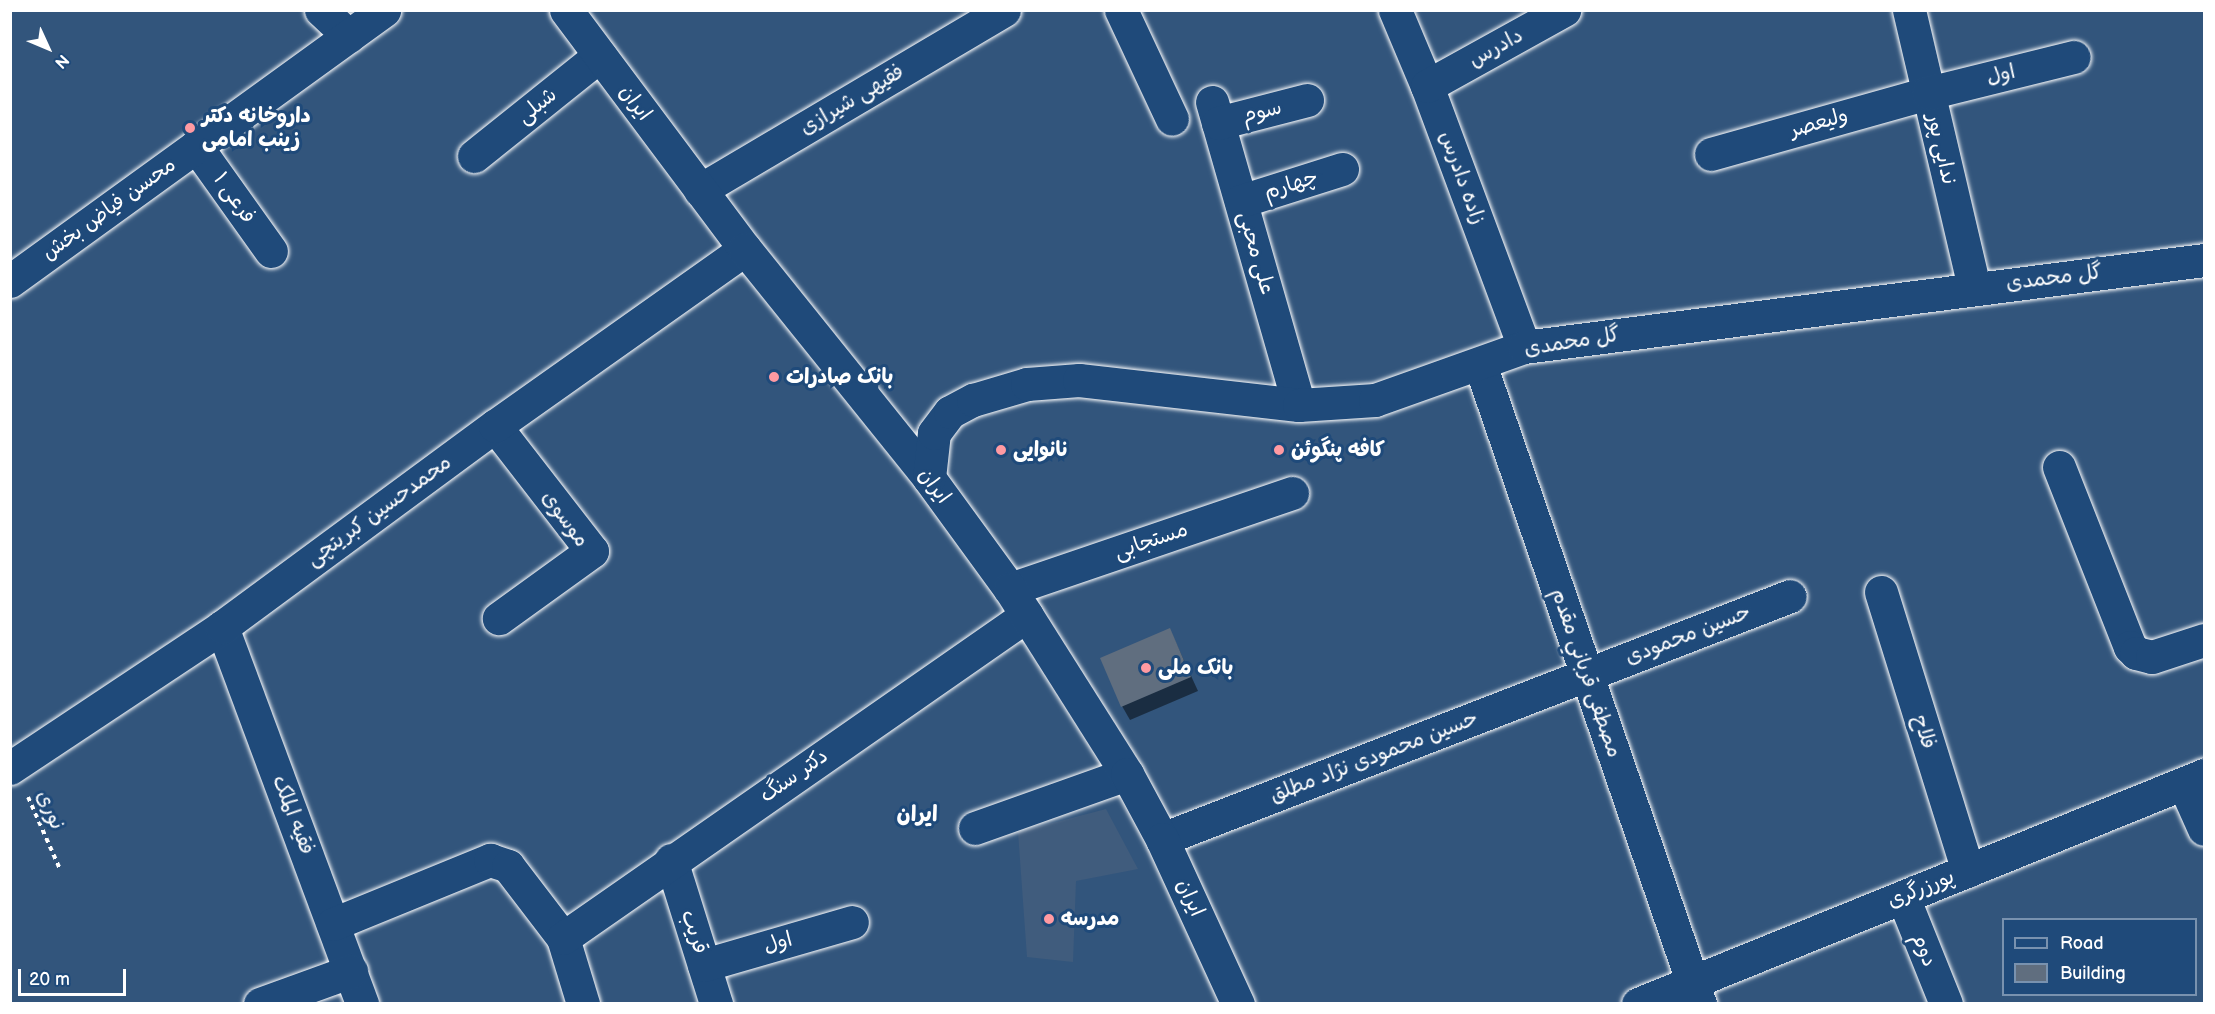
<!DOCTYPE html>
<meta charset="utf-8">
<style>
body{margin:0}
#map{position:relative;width:2215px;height:1014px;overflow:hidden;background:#32557c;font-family:"Balsamiq Sans","Playpen Sans Arabic",sans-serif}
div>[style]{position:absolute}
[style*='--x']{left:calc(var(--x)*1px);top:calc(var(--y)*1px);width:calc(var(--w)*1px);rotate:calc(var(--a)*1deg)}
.built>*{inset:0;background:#405c7d}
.shadow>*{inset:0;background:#0007}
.building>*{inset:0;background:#606e7f}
.path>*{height:4px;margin-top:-2px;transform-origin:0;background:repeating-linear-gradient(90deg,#fff 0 4.5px,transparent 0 9px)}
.roads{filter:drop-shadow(0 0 2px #fff) drop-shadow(0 0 2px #fff)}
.street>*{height:33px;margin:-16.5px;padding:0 16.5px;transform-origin:16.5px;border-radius:16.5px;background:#1f4a7a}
.secondary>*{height:33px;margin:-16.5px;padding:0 16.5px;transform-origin:16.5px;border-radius:16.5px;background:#1f4a7a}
.dots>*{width:16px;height:16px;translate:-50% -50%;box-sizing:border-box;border:3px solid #1f4a7a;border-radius:50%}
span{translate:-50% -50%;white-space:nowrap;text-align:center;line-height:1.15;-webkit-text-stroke:6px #1f4a7a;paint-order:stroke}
.street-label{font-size:21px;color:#fff}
.poi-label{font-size:21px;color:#fff;font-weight:700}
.left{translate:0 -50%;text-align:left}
.neighbourhood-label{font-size:22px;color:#fff;font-weight:700}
.frame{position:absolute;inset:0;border:12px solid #fff;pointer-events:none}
.legend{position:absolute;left:2002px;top:918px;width:195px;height:78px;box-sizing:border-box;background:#1f4a7a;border:2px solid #7992af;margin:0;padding:8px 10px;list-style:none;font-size:18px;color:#fff}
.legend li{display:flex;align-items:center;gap:12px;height:30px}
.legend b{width:30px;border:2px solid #7992af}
.north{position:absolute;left:18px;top:18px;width:60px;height:60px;-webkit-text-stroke:4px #1f4a7a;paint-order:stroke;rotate:134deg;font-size:16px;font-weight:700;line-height:24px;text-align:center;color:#fff}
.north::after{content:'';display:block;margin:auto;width:21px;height:27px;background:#fff;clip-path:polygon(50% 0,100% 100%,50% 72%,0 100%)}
.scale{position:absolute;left:18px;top:969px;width:108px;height:27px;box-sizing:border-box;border:3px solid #fff;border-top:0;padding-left:8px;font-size:18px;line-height:21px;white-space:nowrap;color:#fff;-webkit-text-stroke:4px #1f4a7a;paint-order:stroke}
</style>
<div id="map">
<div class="built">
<i style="clip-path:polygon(1106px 809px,1138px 869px,1076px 881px,1073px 962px,1027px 957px,1018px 832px)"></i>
</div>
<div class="shadow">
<i style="clip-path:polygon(1170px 630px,1198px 691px,1130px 720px,1122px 706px)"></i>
</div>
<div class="building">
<i style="clip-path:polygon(1170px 628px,1191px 677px,1121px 707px,1100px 658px)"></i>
</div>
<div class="path">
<i style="--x:28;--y:797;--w:77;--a:66.1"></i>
</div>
<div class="roads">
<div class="street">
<i style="--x:321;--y:10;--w:38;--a:43"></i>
<i style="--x:1121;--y:10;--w:120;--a:64.9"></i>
<i style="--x:1395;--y:10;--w:82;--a:67.2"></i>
<i style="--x:1427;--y:86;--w:278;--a:69.6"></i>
<i style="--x:1909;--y:10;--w:285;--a:76.8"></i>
<i style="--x:1427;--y:86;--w:157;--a:-29"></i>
<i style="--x:1212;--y:102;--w:315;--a:74"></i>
<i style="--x:1218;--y:123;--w:92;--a:-14.5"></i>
<i style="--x:196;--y:146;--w:129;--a:54.5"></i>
<i style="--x:1711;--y:154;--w:225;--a:-15.7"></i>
<i style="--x:1928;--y:93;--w:150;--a:-13.9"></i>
<i style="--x:474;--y:156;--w:161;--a:-38.7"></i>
<i style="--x:700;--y:190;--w:353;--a:-30.6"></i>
<i style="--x:1241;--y:201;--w:106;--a:-17.6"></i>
<i style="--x:1480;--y:364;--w:677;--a:71.03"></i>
<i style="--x:495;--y:426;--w:158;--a:52.2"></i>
<i style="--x:592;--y:551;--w:115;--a:144.2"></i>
<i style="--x:2059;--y:467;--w:193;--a:68.5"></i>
<i style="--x:2130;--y:647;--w:8;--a:45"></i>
<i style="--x:2136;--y:653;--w:16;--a:14"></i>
<i style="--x:2152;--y:657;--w:55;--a:-18.1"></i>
<i style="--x:1010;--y:589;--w:298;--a:-18.8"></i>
<i style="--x:1881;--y:592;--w:292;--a:72.7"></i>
<i style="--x:222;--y:627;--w:402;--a:69.6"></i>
<i style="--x:10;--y:768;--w:255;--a:-33.6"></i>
<i style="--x:222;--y:627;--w:339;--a:-36.4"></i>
<i style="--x:495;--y:426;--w:306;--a:-35.3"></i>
<i style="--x:2184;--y:784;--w:49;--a:66"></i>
<i style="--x:975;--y:828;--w:161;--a:-19.6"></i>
<i style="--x:1162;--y:839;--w:673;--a:-21.15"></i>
<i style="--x:671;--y:860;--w:151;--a:72.6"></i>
<i style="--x:1903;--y:897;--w:115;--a:68.1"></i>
<i style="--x:333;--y:924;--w:170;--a:-22.2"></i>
<i style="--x:490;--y:860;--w:19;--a:18"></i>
<i style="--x:508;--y:866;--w:91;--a:52.6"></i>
<i style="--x:563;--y:938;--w:69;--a:73.1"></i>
<i style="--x:563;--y:938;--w:565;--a:-34.84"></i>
<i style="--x:704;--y:965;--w:154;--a:-16.2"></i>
<i style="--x:260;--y:1004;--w:97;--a:-19.9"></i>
<i style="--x:1638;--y:1004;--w:611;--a:-22.03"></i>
</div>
<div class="secondary">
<i style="--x:566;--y:10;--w:299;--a:53.2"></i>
<i style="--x:745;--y:249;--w:294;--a:51.2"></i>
<i style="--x:929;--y:478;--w:137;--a:53.9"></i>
<i style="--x:1010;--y:589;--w:219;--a:57.7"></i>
<i style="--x:1127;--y:774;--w:74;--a:61.7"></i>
<i style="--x:1162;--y:839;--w:182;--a:65.3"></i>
<i style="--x:10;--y:281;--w:462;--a:-35.9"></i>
<i style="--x:929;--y:478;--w:45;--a:-83.7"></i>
<i style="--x:934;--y:433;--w:26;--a:-53"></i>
<i style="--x:950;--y:412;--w:26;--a:-28"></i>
<i style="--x:973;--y:400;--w:56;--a:-16.5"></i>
<i style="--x:1027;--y:384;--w:52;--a:-4.4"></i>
<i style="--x:1079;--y:380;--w:221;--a:6.5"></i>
<i style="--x:1299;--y:405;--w:76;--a:-3.8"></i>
<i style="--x:1375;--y:400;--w:158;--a:-19.6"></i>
<i style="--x:1524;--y:347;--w:686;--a:-7.29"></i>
</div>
</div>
<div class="dots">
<i style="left:190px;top:128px;background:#ff9aa2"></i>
<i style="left:774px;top:377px;background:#ff9aa2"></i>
<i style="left:1001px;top:450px;background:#ff9aa2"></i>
<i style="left:1279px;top:450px;background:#ff9aa2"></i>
<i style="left:1146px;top:668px;background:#ff9aa2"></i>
<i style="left:1049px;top:919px;background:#ff9aa2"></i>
</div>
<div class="street-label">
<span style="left:1496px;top:48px;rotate:-29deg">دادرس</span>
<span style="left:2001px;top:75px;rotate:-14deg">اول</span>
<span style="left:852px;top:100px;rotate:-31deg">فقیهی شیرازی</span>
<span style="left:635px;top:103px;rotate:53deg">ایران</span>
<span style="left:537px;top:106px;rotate:-39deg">شبلی</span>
<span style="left:1262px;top:112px;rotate:-14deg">سوم</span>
<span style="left:1819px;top:123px;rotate:-16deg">ولیعصر</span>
<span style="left:1941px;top:149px;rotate:77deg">ندایی پور</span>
<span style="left:1462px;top:178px;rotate:70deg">زاده دادرس</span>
<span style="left:1291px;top:185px;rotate:-18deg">چهارم</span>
<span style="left:234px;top:198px;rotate:55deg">فرعی ۱</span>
<span style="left:109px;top:209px;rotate:-36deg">محسن فیاض بخش</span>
<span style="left:1256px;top:253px;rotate:74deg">علی محبی</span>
<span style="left:2054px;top:278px;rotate:-7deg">گل محمدی</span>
<span style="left:1572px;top:342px;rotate:-9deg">گل محمدی</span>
<span style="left:934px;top:486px;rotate:53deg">ایران</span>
<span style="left:379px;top:511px;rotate:-36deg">محمدحسین کبریتچی</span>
<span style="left:565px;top:519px;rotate:54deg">موسوی</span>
<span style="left:1151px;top:541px;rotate:-19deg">مستجابی</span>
<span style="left:1688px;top:635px;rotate:-21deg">حسین محمودی</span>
<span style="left:1586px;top:673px;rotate:71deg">مصطفی قرباني مقدم</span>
<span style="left:1924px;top:732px;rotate:73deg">فلاح</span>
<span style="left:1374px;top:757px;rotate:-21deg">حسین محمودی نژاد مطلق</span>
<span style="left:794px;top:776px;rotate:-35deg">دکتر سنگ</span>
<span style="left:50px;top:810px;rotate:66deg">نوری</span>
<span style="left:293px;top:815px;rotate:69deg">فقیه الملک</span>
<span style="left:1921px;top:889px;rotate:-22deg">پورزرگری</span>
<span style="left:1190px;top:898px;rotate:65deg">ایران</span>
<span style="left:694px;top:932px;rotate:72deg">قریب</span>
<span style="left:778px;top:943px;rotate:-16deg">اول</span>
<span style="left:1924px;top:950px;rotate:68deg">دوم</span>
</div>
<div class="poi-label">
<span class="left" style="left:202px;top:128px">داروخانه دکتر<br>زینب امامی</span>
<span class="left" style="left:786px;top:377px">بانک صادرات</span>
<span class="left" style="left:1013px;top:450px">نانوایی</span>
<span class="left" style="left:1291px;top:450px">کافه پنگوئن</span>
<span class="left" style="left:1158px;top:668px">بانک ملی</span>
<span class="left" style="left:1061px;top:919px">مدرسه</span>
</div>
<div class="neighbourhood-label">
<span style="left:917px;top:815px">ایران</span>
</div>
<div class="frame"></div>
<ul class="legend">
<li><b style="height:8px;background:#1f4a7a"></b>Road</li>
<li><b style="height:16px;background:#606e7f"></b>Building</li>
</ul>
<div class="north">N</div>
<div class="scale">20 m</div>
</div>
